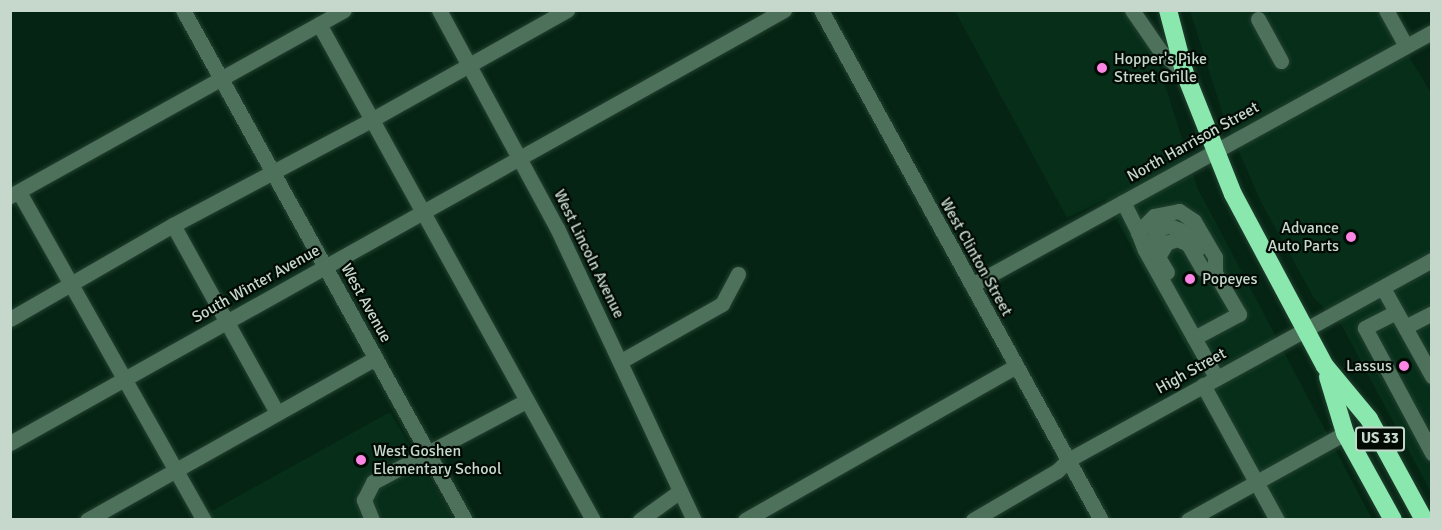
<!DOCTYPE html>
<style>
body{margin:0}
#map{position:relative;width:1442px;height:530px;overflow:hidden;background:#052413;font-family:Signika,sans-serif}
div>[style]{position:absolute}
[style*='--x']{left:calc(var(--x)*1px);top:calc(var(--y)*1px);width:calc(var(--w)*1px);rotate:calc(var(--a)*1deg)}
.built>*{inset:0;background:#062e19}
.roads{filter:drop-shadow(0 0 2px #244131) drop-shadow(0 0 2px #244131)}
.minor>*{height:15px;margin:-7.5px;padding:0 7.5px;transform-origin:7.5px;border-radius:7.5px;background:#4d715a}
.highway>*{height:18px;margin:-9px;padding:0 9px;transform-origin:9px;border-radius:9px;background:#8ae8ae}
.dots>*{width:16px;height:16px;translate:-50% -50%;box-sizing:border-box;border:3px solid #020a04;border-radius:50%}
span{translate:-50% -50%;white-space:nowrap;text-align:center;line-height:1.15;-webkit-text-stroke:4.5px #020a04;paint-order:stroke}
.shield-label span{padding:2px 4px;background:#020a04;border:2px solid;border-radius:4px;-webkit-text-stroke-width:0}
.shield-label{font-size:15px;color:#c6d7cc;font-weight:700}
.poi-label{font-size:16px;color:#c6d7cc}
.left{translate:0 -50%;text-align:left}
.right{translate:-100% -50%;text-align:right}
.street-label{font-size:16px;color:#c6d7cc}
.frame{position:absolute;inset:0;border:12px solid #c6d7cc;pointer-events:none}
</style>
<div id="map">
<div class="built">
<i style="clip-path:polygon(955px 11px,1142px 11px,1197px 187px,1372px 519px,1281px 519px,1105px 199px,1067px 218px)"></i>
<i style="clip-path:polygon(1190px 11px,1382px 11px,1431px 93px,1431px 492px,1342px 326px,1314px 298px,1262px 204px,1224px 118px)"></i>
<i style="clip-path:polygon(390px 412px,454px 519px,211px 520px,208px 513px)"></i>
</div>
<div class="roads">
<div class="minor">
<i style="--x:183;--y:10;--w:583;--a:61.06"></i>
<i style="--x:439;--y:10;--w:248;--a:61.6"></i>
<i style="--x:557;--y:228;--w:323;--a:64.9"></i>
<i style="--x:821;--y:10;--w:582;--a:61.23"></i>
<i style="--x:1132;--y:10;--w:51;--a:55.4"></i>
<i style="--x:1161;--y:52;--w:30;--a:40"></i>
<i style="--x:1386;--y:10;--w:41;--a:60.9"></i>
<i style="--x:1258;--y:19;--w:48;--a:61.3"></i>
<i style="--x:319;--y:24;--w:567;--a:61.08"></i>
<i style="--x:19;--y:192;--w:377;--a:60.6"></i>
<i style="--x:10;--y:196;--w:382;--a:-29.1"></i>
<i style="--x:1123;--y:202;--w:34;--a:63"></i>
<i style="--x:173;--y:225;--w:215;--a:61"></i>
<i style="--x:1158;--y:257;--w:15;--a:-113"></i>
<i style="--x:1152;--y:243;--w:10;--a:-73"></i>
<i style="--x:1155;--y:233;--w:14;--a:-34"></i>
<i style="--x:1167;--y:225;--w:26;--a:21"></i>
<i style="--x:1191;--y:234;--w:16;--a:60"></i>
<i style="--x:1167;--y:272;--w:17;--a:-121"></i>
<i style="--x:1158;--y:257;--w:16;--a:-60"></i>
<i style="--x:1166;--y:243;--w:12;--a:-20"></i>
<i style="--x:1177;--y:239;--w:12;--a:24"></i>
<i style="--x:1188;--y:244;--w:28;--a:60"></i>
<i style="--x:1202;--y:268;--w:14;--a:21"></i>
<i style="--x:972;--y:285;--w:525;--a:-28.81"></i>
<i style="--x:1383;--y:288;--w:101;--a:60.9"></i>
<i style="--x:1396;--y:312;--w:35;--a:153"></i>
<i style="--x:1365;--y:328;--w:142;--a:61.8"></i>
<i style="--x:10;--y:319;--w:188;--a:-30"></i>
<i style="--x:173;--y:225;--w:224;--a:-27.9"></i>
<i style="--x:371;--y:120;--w:225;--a:-29.3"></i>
<i style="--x:1405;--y:327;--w:30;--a:-27"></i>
<i style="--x:1194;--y:338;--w:51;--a:-28.1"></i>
<i style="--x:1239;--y:314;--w:48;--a:-120.3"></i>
<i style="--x:1215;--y:273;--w:16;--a:-90"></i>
<i style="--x:1215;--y:257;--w:42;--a:-120.3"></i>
<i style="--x:1194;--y:221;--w:18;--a:-146"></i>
<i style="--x:1179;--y:211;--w:25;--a:169"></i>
<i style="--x:1154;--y:216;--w:23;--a:135"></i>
<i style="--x:1138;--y:232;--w:19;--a:69"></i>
<i style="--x:1145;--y:250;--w:145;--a:60.8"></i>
<i style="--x:621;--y:361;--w:116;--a:-29.4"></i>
<i style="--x:722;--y:304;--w:34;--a:-62"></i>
<i style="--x:1203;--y:385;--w:154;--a:61.3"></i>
<i style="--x:10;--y:443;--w:887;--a:-29.22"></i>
<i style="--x:87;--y:520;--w:331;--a:-29.3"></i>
<i style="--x:372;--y:520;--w:22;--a:-112"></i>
<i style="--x:364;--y:500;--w:20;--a:-63"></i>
<i style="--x:373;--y:482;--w:173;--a:-27.9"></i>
<i style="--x:640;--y:520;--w:49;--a:-35.9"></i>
<i style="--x:745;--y:520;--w:312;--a:-29.6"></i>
<i style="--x:973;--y:520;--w:97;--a:-30.3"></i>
<i style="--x:1057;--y:471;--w:16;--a:-45"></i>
<i style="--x:1068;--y:460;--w:415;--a:-28.8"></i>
<i style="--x:1188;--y:520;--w:179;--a:-29"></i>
</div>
<div class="highway">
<i style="--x:1168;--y:10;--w:63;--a:75.3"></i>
<i style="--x:1184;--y:71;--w:132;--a:68.3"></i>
<i style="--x:1233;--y:194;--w:195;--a:61.9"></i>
<i style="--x:1325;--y:366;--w:69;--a:50.3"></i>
<i style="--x:1369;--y:419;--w:115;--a:61.4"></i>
<i style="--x:1328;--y:377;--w:59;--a:73.1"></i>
<i style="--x:1345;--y:433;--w:99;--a:61.1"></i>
</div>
</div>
<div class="dots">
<i style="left:1102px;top:68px;background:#fc86e3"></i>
<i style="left:1351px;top:237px;background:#fc86e3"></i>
<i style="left:1190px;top:279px;background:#fc86e3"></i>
<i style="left:1404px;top:366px;background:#fc86e3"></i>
<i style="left:361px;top:460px;background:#fc86e3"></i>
</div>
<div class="shield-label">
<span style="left:1380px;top:439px">US 33</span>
</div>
<div class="poi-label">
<span class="left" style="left:1114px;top:68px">Hopper's Pike<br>Street Grille</span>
<span class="right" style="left:1339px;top:237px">Advance<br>Auto Parts</span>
<span class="left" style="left:1202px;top:279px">Popeyes</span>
<span class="right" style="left:1392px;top:366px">Lassus</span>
<span class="left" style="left:373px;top:460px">West Goshen<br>Elementary School</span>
</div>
<div class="street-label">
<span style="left:1193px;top:142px;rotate:-29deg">North Harrison Street</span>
<span style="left:589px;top:254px;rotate:64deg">West Lincoln Avenue</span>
<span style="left:976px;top:257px;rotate:61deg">West Clinton Street</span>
<span style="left:256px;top:284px;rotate:-29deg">South Winter Avenue</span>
<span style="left:366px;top:303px;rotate:61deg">West Avenue</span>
<span style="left:1191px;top:371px;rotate:-29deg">High Street</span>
</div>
<div class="frame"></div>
</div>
